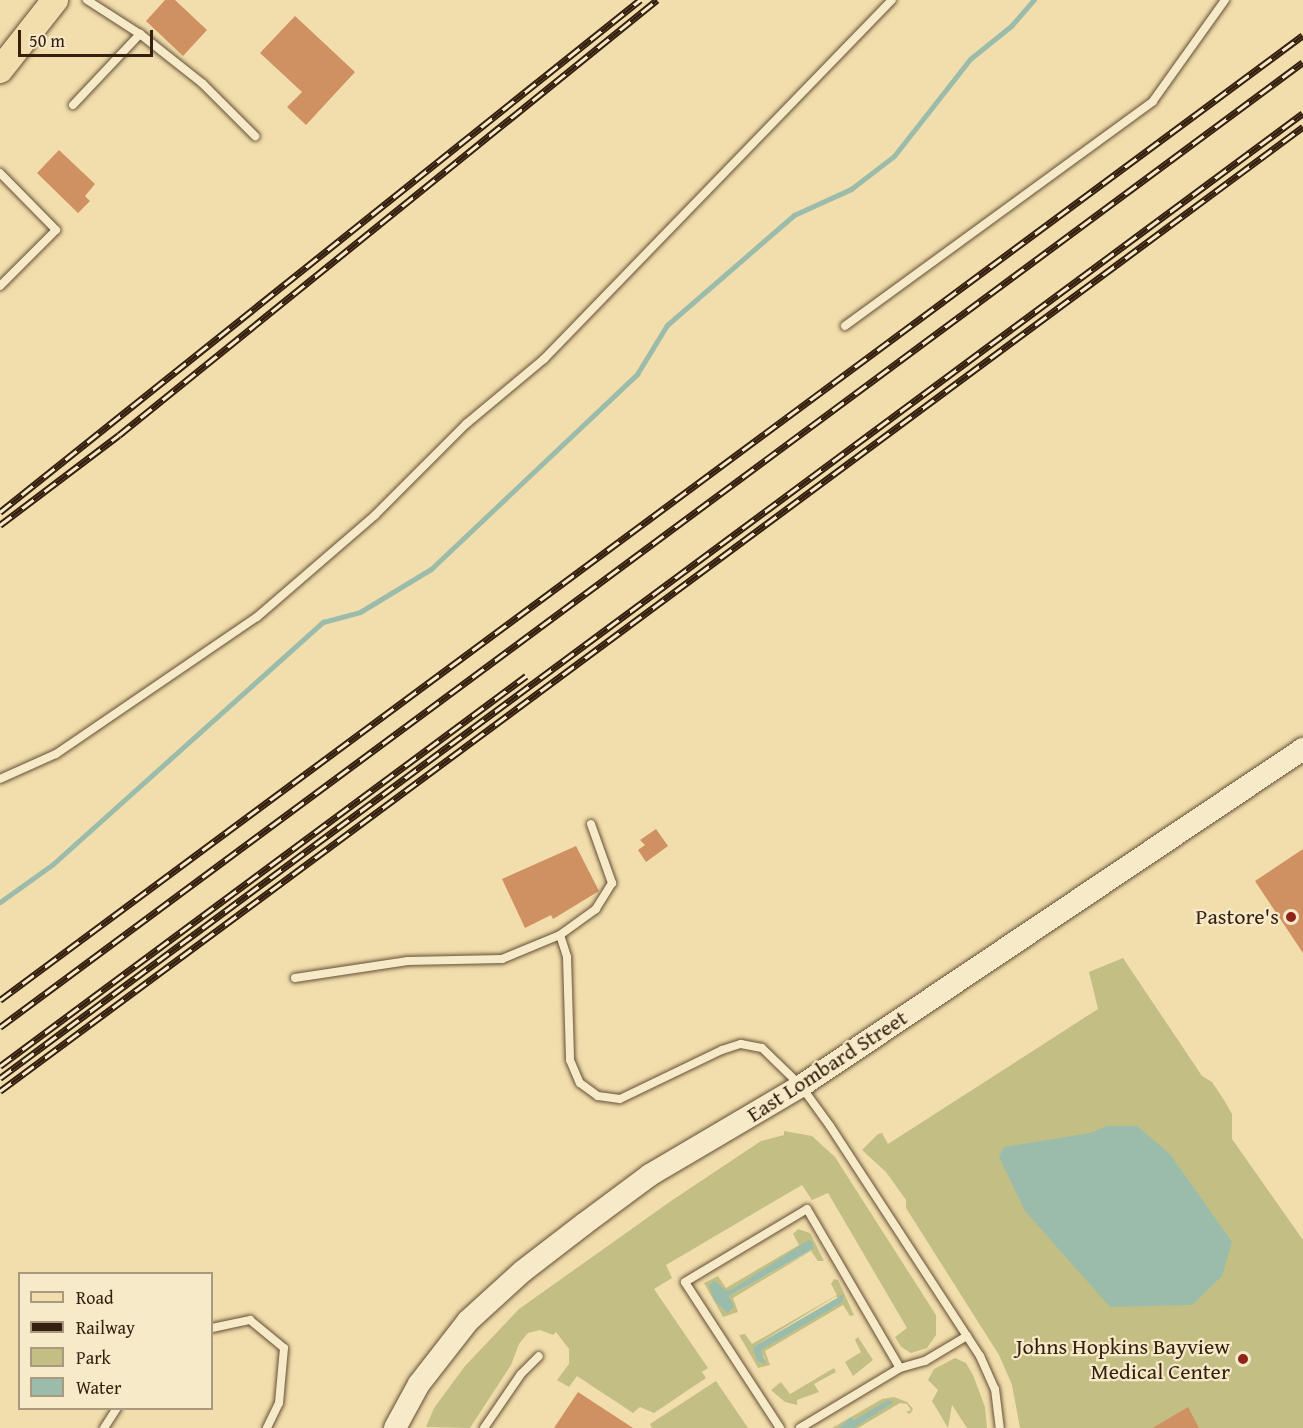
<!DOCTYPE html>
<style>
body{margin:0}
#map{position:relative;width:1303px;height:1428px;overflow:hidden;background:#f2deac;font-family:"Gentium Book Plus",serif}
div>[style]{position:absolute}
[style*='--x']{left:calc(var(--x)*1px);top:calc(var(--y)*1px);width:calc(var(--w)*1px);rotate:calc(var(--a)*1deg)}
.green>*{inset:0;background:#c3bf84}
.water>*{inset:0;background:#9bbcaa}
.stream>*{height:5px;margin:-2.5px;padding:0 2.5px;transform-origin:2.5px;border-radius:2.5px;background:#9bbcaa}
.building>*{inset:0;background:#cf9161}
.roads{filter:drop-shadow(0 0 2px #644f36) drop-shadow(0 0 2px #644f36)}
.service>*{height:8px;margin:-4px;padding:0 4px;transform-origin:4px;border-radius:4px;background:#f7eac9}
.secondary>*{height:22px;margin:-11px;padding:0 11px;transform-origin:11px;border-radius:11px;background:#f7eac9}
.primary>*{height:26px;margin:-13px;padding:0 13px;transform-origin:13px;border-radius:13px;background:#f2deac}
.rail>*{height:7px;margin-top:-3.5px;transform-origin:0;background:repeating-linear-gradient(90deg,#f7eac9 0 14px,#351f0f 0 28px);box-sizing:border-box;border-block:2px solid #351f0f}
.dots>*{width:16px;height:16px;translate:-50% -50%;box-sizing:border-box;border:3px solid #f7eac9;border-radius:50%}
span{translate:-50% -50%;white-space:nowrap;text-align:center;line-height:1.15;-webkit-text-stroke:4.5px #f7eac9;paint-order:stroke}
.poi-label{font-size:22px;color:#351f0f}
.right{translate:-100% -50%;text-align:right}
.street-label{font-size:22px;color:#351f0f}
.legend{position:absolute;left:18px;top:1272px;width:195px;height:138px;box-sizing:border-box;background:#f7eac9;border:2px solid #a9997f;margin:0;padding:8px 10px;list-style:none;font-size:18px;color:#351f0f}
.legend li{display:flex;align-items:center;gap:12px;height:30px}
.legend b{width:30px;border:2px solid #a9997f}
.scale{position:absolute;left:18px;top:30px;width:135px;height:27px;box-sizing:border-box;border:3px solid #351f0f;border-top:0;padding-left:8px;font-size:18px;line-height:21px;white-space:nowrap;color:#351f0f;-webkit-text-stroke:4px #f7eac9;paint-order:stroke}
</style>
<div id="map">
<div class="green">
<i style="clip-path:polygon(1123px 958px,1202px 1076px,1212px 1082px,1224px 1100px,1232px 1114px,1232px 1139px,1303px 1240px,1303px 1428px,1199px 1428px,1187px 1408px,1152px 1428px,1020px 1428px,1012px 1385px,999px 1355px,906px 1208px,906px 1200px,886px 1172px,862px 1150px,878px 1134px,882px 1133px,888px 1144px,1098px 1009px,1089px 972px)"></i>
<i style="clip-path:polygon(784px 1131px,812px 1136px,835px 1157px,936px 1315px,936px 1335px,927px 1348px,911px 1353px,901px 1347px,895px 1337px,907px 1328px,828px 1193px,812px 1200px,802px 1185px,666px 1265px,672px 1278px,654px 1289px,708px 1368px,702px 1372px,706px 1378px,654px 1413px,640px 1407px,633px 1413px,577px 1376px,569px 1387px,557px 1380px,569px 1364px,569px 1349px,556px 1332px,553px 1335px,540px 1330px,528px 1333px,519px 1344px,511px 1365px,470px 1428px,426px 1427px,434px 1408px,465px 1366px,519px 1309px,671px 1201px,761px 1141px,784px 1135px)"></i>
<i style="clip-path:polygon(evenodd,798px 1229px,810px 1233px,824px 1261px,818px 1261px,811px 1251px,733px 1298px,738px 1312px,723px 1317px,704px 1283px,718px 1276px,726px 1288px,799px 1245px,793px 1234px,798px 1229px,801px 1246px,812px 1250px,729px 1296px,733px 1307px,723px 1309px,715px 1300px,801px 1246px)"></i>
<i style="clip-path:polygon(evenodd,834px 1279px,838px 1280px,854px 1315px,850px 1316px,843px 1305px,765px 1351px,770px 1365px,758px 1368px,739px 1335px,745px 1334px,752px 1344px,837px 1295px,831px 1284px,834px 1279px,836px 1296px,842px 1303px,760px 1350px,766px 1360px,753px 1347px,836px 1296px)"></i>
<i style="clip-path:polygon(858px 1337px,873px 1360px,853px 1376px,845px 1362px,861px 1352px,855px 1340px)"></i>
<i style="clip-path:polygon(955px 1358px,966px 1363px,973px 1375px,985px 1407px,987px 1428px,967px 1428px,952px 1405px,948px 1428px,932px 1401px,938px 1390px,928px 1380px,934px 1369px)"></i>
<i style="clip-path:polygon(834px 1368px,836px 1372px,814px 1384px,819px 1392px,797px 1400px,797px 1405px,785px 1402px,771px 1390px,781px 1382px,790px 1394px)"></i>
<i style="clip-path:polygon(716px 1381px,748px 1428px,652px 1428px,650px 1424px)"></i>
<i style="clip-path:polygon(894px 1397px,907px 1402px,913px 1409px,910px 1414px,906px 1412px,911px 1410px,907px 1404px,900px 1403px,858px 1428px,832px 1428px,882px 1399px)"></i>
</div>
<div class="water">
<i style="clip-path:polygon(1107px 1126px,1137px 1126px,1170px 1154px,1232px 1242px,1222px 1276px,1192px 1305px,1110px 1307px,1025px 1211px,999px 1157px,1004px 1147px,1090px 1133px)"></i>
<i style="clip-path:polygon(809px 1240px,813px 1242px,813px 1249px,729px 1296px,734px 1307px,727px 1313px,714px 1300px,709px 1286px,714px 1280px,726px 1291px,732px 1289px)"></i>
<i style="clip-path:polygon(844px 1294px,842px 1303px,761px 1350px,766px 1364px,757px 1361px,753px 1347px)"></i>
<i style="clip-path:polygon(888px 1400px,894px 1402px,865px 1421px,854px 1428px,839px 1428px,851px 1417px,854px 1420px)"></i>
</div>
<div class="stream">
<i style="--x:0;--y:902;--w:65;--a:-35.6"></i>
<i style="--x:53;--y:864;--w:363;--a:-41.9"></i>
<i style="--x:323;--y:622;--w:38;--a:-15"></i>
<i style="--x:360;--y:612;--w:83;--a:-31.2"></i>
<i style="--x:431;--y:569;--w:284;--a:-43.4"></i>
<i style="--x:637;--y:374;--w:57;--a:-58.5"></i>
<i style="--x:667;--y:325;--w:168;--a:-40.9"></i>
<i style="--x:794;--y:215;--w:63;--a:-24.5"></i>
<i style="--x:851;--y:189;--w:54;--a:-37.5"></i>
<i style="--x:894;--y:156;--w:123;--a:-51.9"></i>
<i style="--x:970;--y:59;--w:53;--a:-38.8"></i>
<i style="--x:1011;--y:26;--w:35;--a:-49"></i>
</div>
<div class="building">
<i style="clip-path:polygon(165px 0,175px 0,207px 30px,183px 56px,146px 21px)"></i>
<i style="clip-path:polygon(295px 16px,355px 72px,306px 125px,287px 107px,302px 92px,260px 53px)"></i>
<i style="clip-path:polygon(59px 150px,95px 184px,85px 196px,90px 201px,78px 213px,37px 173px)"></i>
<i style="clip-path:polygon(656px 829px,668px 846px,646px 862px,638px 850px,645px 845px,640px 840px)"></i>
<i style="clip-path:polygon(576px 846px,599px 891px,553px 919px,551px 915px,525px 928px,502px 879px)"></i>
<i style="clip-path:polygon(1303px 849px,1303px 953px,1255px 881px)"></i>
<i style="clip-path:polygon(578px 1392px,633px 1428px,554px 1428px)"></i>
<i style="clip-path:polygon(1188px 1407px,1199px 1428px,1152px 1428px)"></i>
</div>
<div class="roads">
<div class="service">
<i style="--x:87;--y:0;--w:63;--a:32.7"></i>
<i style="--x:140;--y:34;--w:80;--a:38.4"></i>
<i style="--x:203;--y:84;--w:74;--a:45"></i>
<i style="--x:73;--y:105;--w:98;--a:-46.7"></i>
<i style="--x:0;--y:173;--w:80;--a:45.5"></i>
<i style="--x:56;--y:230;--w:79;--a:135"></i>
<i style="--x:845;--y:326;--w:381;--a:-36.1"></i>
<i style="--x:1153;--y:101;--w:124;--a:-54.5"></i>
<i style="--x:0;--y:779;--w:61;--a:-24.1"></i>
<i style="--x:56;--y:754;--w:243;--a:-34.3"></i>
<i style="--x:257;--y:617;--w:156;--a:-40.8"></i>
<i style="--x:375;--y:515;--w:129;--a:-45"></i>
<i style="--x:466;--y:424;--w:102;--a:-39.8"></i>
<i style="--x:544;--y:359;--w:500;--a:-45.9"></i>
<i style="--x:591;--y:824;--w:63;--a:70.4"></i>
<i style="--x:612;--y:883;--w:31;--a:122"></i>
<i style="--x:596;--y:909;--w:44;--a:144.2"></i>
<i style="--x:560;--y:935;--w:23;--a:72"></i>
<i style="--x:567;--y:957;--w:103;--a:88.3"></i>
<i style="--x:570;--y:1060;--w:25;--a:67"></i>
<i style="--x:580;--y:1083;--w:22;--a:36"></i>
<i style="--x:598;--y:1096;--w:22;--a:8"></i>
<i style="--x:620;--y:1099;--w:113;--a:-25.7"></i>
<i style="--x:722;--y:1050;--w:20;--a:-18"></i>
<i style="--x:741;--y:1044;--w:21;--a:11"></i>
<i style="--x:762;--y:1048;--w:54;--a:44.3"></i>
<i style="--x:801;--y:1086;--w:49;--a:54.1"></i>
<i style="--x:830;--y:1126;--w:275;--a:56.9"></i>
<i style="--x:980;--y:1356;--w:36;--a:66"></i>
<i style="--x:995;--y:1389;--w:39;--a:83"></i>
<i style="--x:295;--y:978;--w:114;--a:-8.6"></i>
<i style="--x:408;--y:961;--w:94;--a:-1.2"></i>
<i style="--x:502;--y:959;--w:63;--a:-22.5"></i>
<i style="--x:212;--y:1328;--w:39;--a:-12"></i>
<i style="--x:250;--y:1320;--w:44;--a:39.5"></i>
<i style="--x:284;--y:1348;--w:55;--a:95.2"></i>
<i style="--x:279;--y:1403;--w:28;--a:116"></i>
<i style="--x:104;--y:1428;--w:24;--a:-57"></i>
<i style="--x:484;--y:1428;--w:65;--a:-55.6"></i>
<i style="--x:521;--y:1374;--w:25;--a:-45"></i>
<i style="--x:780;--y:1428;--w:174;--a:-123.1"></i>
<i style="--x:685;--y:1282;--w:142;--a:-30.9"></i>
<i style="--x:807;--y:1209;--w:184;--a:59.7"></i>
<i style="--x:800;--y:1428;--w:117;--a:-31"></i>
<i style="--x:900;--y:1368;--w:26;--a:-16"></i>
<i style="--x:925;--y:1361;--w:49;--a:-30.8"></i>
</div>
<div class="secondary">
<i style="--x:395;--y:1428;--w:50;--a:-61.4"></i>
<i style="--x:419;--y:1384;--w:80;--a:-52.1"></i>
<i style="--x:468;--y:1321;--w:74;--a:-42.3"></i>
<i style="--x:523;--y:1271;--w:77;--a:-37.6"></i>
<i style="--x:584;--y:1224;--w:82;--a:-36.6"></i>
<i style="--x:650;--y:1175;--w:175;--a:-30.5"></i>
<i style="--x:801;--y:1086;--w:605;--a:-33.87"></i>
</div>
<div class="primary">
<i style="--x:0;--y:70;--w:89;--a:-51.8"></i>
</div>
</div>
<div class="rail">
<i style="--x:0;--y:512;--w:820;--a:-38.66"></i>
<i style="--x:0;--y:525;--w:149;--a:-37.1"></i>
<i style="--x:119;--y:435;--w:692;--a:-38.96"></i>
<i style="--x:0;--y:1000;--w:1621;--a:-36.52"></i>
<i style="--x:0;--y:1027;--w:1621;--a:-36.52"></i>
<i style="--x:0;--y:1066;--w:655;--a:-36.55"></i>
<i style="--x:0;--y:1078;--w:1621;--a:-36.52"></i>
<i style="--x:0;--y:1091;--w:1621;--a:-36.5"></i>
</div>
<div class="dots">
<i style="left:1291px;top:917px;background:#8f2418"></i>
<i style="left:1243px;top:1359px;background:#8f2418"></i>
</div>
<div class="poi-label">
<span class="right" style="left:1279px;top:917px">Pastore's</span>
<span class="right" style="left:1230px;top:1359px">Johns Hopkins Bayview<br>Medical Center</span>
</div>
<div class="street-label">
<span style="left:827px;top:1066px;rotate:-33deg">East Lombard Street</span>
</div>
<ul class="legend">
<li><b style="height:8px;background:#f2deac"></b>Road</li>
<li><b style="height:8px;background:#351f0f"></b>Railway</li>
<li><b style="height:16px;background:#c3bf84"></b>Park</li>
<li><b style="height:16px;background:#9bbcaa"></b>Water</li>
</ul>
<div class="scale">50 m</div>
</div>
